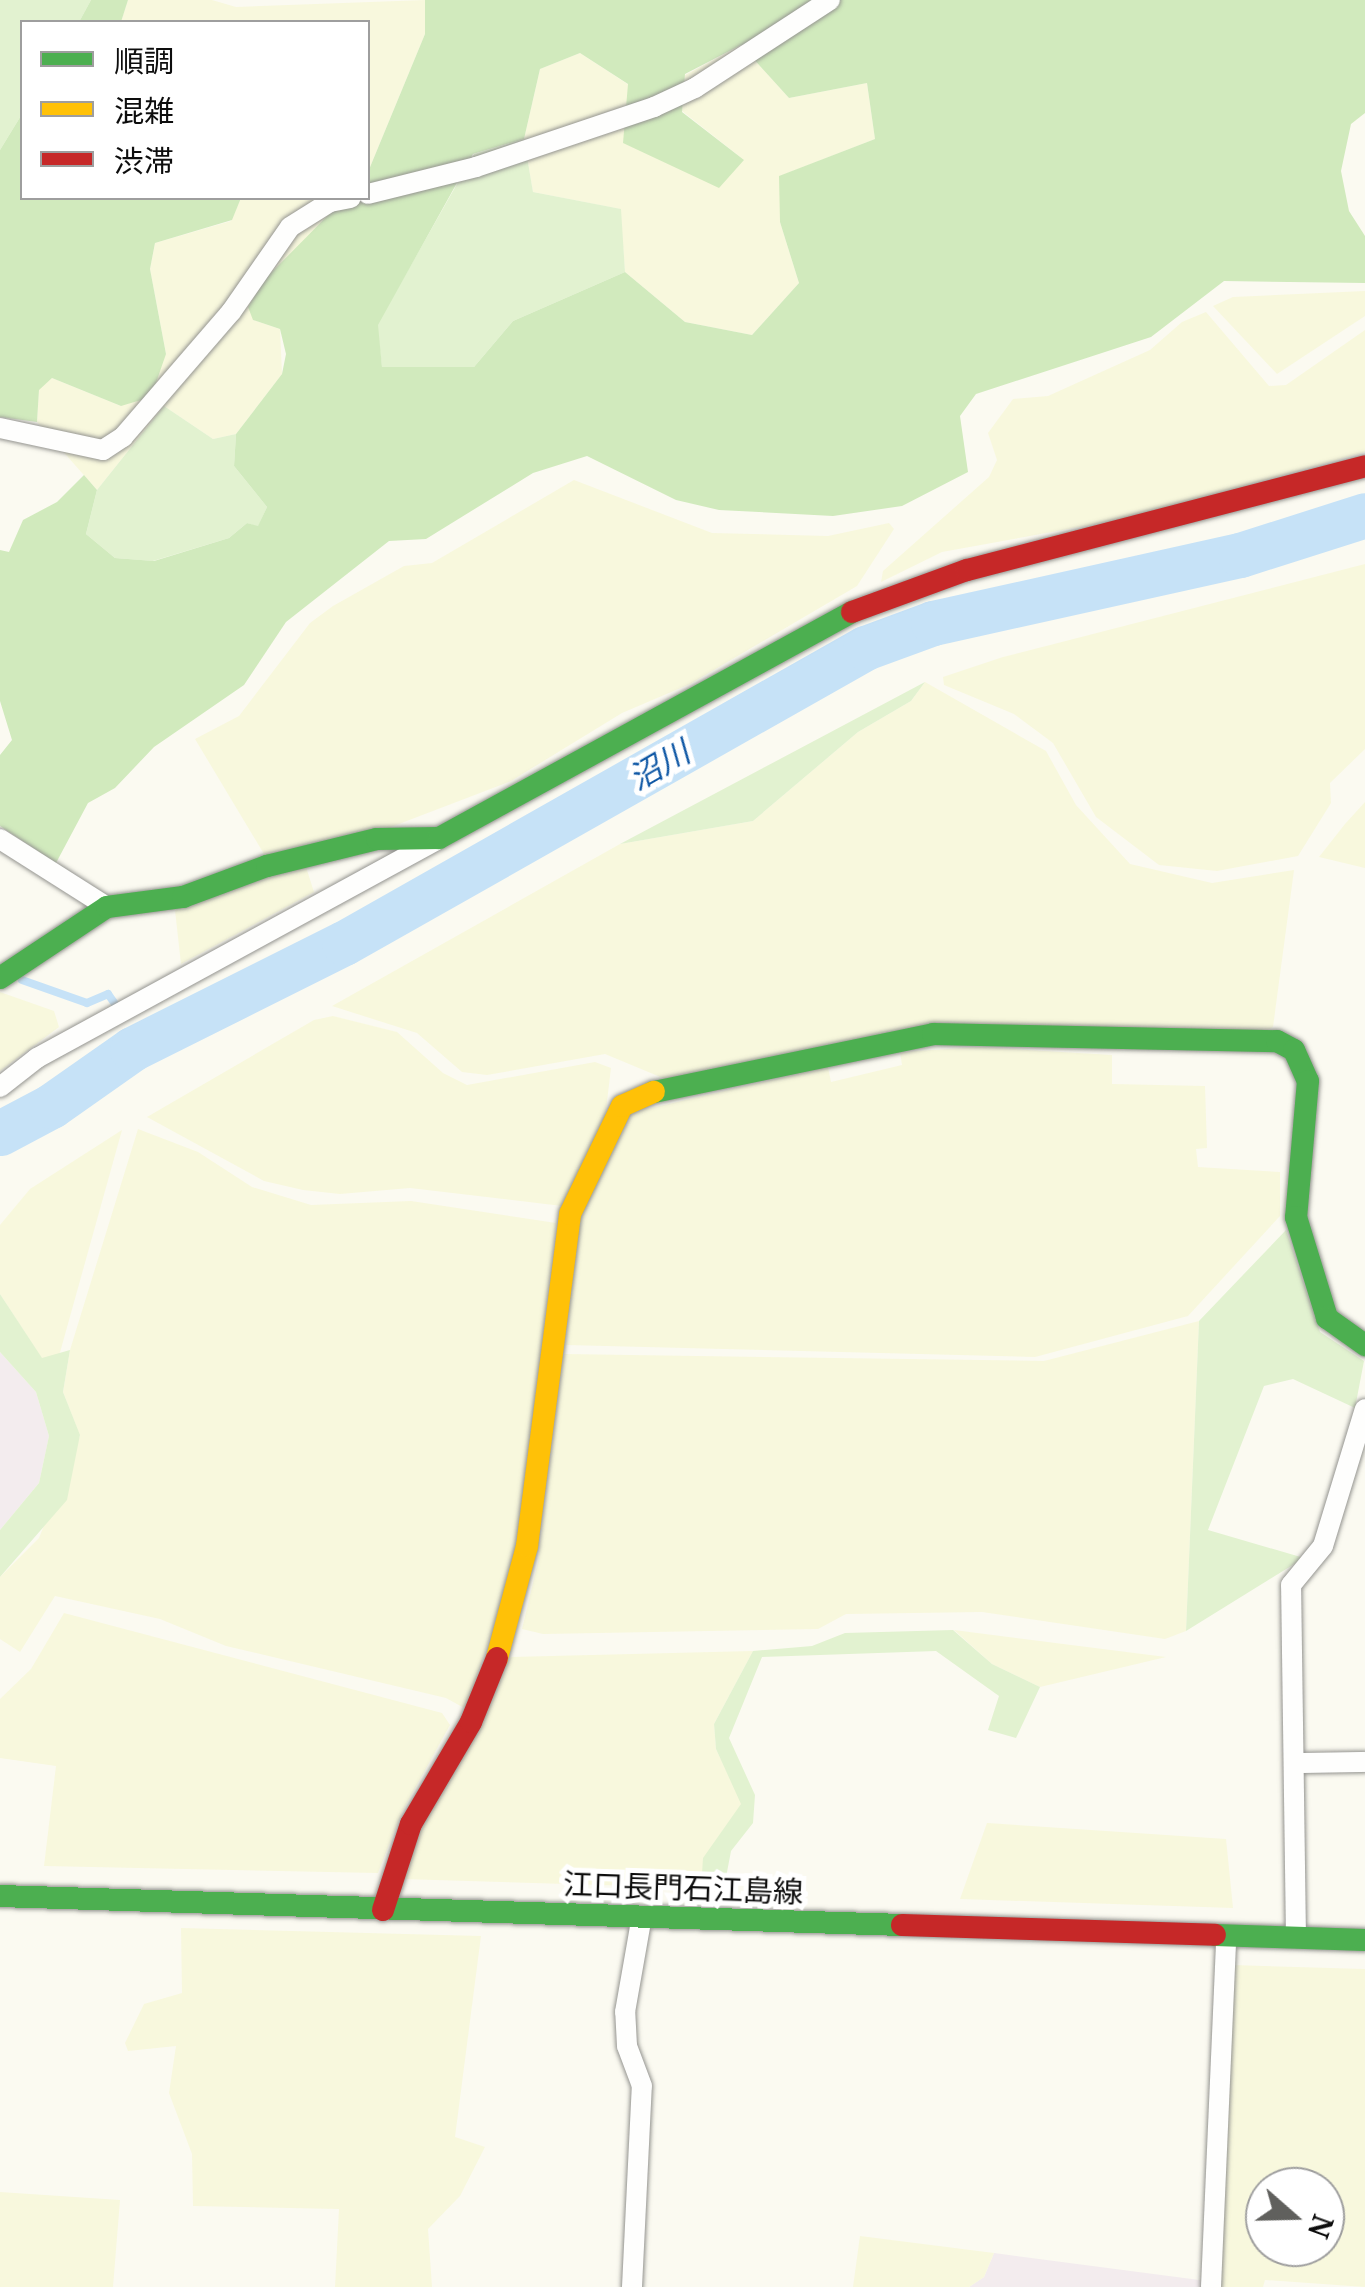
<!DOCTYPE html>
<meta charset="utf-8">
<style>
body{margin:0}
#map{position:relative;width:1365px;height:2287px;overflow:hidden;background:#fbfaf1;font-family:"Noto Serif","Noto Sans JP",serif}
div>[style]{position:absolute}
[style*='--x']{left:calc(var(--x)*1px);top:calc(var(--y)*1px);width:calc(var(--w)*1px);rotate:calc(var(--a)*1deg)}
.industrial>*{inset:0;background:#f3ecee}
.farmland>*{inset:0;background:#f8f8dd}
.green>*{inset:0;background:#e2f2d0}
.forest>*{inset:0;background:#d1eabd}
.stream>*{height:8px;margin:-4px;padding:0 4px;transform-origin:4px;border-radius:4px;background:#c6e2f7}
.river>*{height:45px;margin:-22.5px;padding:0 22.5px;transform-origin:22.5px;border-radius:22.5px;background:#c6e2f7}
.roads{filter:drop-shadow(0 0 2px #949490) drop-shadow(0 0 2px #949490)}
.street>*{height:20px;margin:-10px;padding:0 10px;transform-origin:10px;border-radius:10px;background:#fefefd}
.fast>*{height:22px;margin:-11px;padding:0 11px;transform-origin:11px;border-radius:11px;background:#4caf50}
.slow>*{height:22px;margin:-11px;padding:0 11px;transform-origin:11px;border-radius:11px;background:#ffc107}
.jam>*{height:22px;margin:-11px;padding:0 11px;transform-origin:11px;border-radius:11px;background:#c62828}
span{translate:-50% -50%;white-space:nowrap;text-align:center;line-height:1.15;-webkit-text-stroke:10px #fff;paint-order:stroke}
.street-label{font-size:30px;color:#0d0d0d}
.water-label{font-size:32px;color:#1058a5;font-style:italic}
.legend{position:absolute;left:20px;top:20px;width:350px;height:180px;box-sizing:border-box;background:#fff;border:2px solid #9e9e9e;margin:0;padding:12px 18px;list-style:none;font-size:30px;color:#0d0d0d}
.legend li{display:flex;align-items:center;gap:20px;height:50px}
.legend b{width:50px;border:2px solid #9e9e9e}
.north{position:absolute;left:1245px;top:2167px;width:100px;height:100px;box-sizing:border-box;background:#fff;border:2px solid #9e9e9e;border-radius:50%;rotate:110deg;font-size:28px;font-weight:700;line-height:40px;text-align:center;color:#0d0d0d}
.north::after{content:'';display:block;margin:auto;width:35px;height:45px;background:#60605d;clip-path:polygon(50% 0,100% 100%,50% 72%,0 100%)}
</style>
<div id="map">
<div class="industrial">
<i style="clip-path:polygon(0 1352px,36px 1392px,49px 1436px,39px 1483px,0 1530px)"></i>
<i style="clip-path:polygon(994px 2253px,1207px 2281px,1207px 2287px,969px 2287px,984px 2277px)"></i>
</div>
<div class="farmland">
<i style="clip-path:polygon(128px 0,212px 0,236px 7px,425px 0,425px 34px,368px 172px,368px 22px,121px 22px)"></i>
<i style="clip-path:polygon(741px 45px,789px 98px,867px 83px,875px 139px,780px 176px,780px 222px,799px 283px,752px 335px,685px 322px,625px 272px,620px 209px,533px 192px,524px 139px,540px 69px,580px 53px,744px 160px,682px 111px,685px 75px)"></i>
<i style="clip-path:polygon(241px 198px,345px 198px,253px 320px,280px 329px,282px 374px,236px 434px,213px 439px,164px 406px,97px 490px,37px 422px,39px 389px,52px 378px,121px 406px,166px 354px,150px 269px,155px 243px,231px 221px)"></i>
<i style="clip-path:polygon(1365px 291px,1365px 316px,1277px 374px,1213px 306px,1233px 297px)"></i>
<i style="clip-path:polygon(1206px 312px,1269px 386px,1286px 385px,1365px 330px,1365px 452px,1134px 517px,942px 552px,881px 582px,883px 571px,989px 477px,997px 460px,988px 433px,1013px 399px,1048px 396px,1150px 350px,1182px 322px)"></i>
<i style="clip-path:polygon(574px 480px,712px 533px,828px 536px,889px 523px,894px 529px,857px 586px,690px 684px,622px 713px,511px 781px,378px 832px,267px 859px,195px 739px,239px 716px,310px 623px,333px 606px,404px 566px,432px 563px)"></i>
<i style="clip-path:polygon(1365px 564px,1365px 749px,1330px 783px,1331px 803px,1298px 856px,1217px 871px,1159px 865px,1096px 817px,1053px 743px,1014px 714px,944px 685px,943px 677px,1003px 657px)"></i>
<i style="clip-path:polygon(925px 682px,1046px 751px,1076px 805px,1130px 864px,1212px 883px,1294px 870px,1273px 1027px,1263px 1033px,929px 1027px,670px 1081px,605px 1054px,487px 1075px,462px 1072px,417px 1033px,332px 1006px,620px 844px,753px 821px,858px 732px,911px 701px)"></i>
<i style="clip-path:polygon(1365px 802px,1365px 868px,1319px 857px,1345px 824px)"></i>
<i style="clip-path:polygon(305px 864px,314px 892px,181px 964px,175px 910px)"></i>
<i style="clip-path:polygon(0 992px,54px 1011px,59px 1027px,0 1071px)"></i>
<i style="clip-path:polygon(333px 1016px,397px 1032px,443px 1073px,467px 1085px,595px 1062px,611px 1068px,605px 1118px,562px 1206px,410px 1188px,340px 1194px,303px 1190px,264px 1181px,147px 1117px,314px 1020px)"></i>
<i style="clip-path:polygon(980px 1047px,1112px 1055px,1112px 1084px,1205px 1086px,1207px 1148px,1196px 1149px,1198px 1167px,1280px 1172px,1280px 1216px,1188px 1316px,1035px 1357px,566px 1345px,579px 1215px,634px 1112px,828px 1067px,831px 1082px,902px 1065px,900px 1052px)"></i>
<i style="clip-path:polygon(138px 1129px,198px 1152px,252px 1187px,311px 1205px,411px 1201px,556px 1223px,517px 1554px,466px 1709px,446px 1698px,226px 1646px,160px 1619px,55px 1596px,20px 1652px,0 1639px,0 1577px,39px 1538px,80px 1436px,63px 1392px,70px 1350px)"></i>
<i style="clip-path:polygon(122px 1130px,59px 1356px,42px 1359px,0 1294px,0 1225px,30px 1189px)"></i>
<i style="clip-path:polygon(1199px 1321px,1186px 1631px,1165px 1639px,982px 1612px,846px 1614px,818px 1629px,543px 1634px,522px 1629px,538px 1562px,564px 1354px,1044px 1361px)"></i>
<i style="clip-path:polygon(64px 1613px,442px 1713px,450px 1725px,402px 1812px,378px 1873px,44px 1866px,56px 1766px,0 1758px,0 1699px,31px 1669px)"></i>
<i style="clip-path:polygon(954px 1630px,1166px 1657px,1040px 1687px,992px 1664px)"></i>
<i style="clip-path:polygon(753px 1651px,714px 1724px,716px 1749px,742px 1804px,714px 1843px,701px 1888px,402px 1879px,422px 1826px,511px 1657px)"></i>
<i style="clip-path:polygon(987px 1823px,1226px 1839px,1233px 1908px,960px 1899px)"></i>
<i style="clip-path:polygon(181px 1928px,481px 1936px,455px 2137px,485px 2147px,460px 2196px,428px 2229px,432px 2287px,335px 2287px,339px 2209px,193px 2206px,192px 2154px,169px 2093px,176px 2046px,128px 2051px,125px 2043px,144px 2004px,182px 1993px)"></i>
<i style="clip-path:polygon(evenodd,1232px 1965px,1365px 1969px,1365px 2287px,1265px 2280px,1263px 2287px,1219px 2287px,1232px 1965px,1265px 2187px,1325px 2187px,1325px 2247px,1265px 2247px,1265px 2187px)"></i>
<i style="clip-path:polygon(0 2192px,120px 2200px,113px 2287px,0 2287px)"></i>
<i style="clip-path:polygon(860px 2236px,994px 2253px,984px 2277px,969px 2287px,853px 2287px)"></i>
</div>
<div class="green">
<i style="clip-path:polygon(0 0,91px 0,79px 22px,22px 22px,22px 114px,0 150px)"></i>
<i style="clip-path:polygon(524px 139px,533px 192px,621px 209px,625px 272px,513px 321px,474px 367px,382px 367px,377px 325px,474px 154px)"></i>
<i style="clip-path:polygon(164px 406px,213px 439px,236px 434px,234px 466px,267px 507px,258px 527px,247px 523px,229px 538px,153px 561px,115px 558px,86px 534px,97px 490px)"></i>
<i style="clip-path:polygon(925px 682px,911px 701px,858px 732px,753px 821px,620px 844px)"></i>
<i style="clip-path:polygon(1286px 1230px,1320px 1332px,1364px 1361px,1355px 1408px,1293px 1379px,1264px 1386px,1208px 1530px,1304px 1558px,1186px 1631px,1199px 1321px)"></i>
<i style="clip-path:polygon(0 1294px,42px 1358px,70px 1350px,63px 1392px,80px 1435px,67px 1500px,0 1577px,0 1530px,39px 1483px,49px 1436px,36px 1392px,0 1352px)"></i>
<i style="clip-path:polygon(953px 1630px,992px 1664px,1040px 1687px,1016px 1738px,988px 1730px,999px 1696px,936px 1651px,762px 1657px,729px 1738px,755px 1795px,753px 1823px,731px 1851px,724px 1888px,701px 1888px,703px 1858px,741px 1804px,716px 1749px,714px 1724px,753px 1651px,812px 1646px,845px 1633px)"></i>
</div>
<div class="forest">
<i style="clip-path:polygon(91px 0,128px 0,121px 22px,79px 22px)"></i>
<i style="clip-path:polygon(evenodd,425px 0,1365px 0,1365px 113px,1351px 124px,1341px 171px,1349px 211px,1365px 236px,1365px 283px,1224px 281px,1151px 337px,976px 394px,960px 416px,968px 472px,902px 506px,833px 516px,719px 510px,676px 500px,587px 456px,533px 473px,426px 539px,389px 541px,286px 622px,244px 685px,154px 747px,115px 788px,88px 803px,56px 863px,0 826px,0 755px,12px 740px,0 701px,0 550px,9px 552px,23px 520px,57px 502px,84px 475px,97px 490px,86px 534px,115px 558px,154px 561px,229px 538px,247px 523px,258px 526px,267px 507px,234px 466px,236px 434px,282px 374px,286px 354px,280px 329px,253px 320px,248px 307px,266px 278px,345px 198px,368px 198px,368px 172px,425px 34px,425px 0,741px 45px,789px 98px,867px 83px,875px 139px,779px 176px,780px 222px,799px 283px,752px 335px,685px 322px,625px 272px,513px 321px,474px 367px,382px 367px,378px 325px,473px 154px,524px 139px,540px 69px,580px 53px,628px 84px,623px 143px,719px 188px,744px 160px,682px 112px,685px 74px,741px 45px)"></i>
<i style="clip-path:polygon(22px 114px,22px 198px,241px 198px,232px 220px,155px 243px,150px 269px,166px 354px,151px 397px,121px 406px,52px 378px,39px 390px,37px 422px,0 417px,0 150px)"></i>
</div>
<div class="stream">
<i style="--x:22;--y:980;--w:69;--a:19.5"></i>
<i style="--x:87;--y:1003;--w:23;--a:-23"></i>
<i style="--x:108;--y:994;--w:12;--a:55"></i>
</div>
<div class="river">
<i style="--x:0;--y:1133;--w:58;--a:-27.9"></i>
<i style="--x:51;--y:1106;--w:99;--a:-35.1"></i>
<i style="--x:132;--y:1049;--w:237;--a:-26.6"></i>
<i style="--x:344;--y:943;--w:599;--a:-29.52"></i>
<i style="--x:865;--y:648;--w:72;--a:-20.2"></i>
<i style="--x:933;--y:623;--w:314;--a:-12.5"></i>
<i style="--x:1240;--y:555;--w:131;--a:-17.7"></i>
</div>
<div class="roads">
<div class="street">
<i style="--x:368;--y:194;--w:111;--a:-14"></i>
<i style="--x:476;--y:167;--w:188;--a:-18.6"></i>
<i style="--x:654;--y:107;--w:45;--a:-24.9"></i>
<i style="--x:695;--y:88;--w:161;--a:-33.1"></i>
<i style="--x:0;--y:428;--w:105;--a:12.1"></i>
<i style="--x:103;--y:450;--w:24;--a:-33"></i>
<i style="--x:123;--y:437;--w:165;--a:-49.2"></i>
<i style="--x:231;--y:312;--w:103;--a:-55.2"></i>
<i style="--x:290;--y:227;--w:47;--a:-32"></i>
<i style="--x:330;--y:202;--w:21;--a:-11"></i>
<i style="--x:0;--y:839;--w:127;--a:32.4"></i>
<i style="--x:0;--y:1087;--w:47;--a:-38.1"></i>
<i style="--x:37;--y:1058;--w:457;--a:-28.6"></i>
<i style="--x:1298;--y:1763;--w:67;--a:-0.9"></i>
<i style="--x:1296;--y:1938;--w:353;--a:-90.8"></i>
<i style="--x:1291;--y:1585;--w:50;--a:-50.6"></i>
<i style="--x:1323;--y:1546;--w:143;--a:-73"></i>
<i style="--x:632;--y:2287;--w:201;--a:-87.2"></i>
<i style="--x:642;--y:2086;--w:43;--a:-110.6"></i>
<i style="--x:627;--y:2046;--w:34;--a:-93"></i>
<i style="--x:625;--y:2012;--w:97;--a:-80"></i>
<i style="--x:1211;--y:2287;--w:349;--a:-87.5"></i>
</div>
<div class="fast">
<i style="--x:0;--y:978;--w:128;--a:-33.6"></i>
<i style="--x:107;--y:907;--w:77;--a:-7.5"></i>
<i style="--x:183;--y:897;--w:90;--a:-20.3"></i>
<i style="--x:267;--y:866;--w:113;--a:-13.8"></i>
<i style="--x:377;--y:839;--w:62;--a:-0.9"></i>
<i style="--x:439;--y:838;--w:471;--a:-28.7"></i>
<i style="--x:654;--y:1092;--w:285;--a:-11.7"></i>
<i style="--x:933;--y:1034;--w:344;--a:1.2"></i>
<i style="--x:1277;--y:1041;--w:19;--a:28"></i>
<i style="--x:1294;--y:1050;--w:34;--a:66"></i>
<i style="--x:1308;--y:1081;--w:137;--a:95"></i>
<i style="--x:1296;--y:1217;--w:106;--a:72.9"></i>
<i style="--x:1327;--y:1318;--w:47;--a:35.4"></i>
<i style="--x:0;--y:1896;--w:902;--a:1.84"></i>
<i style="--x:1215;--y:1935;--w:150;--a:1.9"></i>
</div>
<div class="slow">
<i style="--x:497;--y:1658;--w:116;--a:-75"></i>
<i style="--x:527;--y:1546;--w:335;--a:-82.6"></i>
<i style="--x:570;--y:1214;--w:120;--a:-64.3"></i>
<i style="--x:622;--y:1106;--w:35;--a:-24"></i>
</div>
<div class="jam">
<i style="--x:852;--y:612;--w:122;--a:-20.1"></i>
<i style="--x:967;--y:570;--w:411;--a:-14.6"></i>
<i style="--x:383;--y:1910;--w:90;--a:-72"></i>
<i style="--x:411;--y:1824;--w:118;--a:-59.5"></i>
<i style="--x:471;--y:1722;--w:69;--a:-67.9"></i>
<i style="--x:902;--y:1925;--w:313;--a:1.8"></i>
</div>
</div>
<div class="street-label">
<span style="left:683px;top:1888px;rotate:2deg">江口長門石江島線</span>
</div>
<div class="water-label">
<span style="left:659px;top:765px;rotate:-30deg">沼川</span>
</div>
<ul class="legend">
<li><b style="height:12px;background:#4caf50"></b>順調</li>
<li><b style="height:12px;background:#ffc107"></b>混雑</li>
<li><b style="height:12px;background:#c62828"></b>渋滞</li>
</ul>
<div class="north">N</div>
</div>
